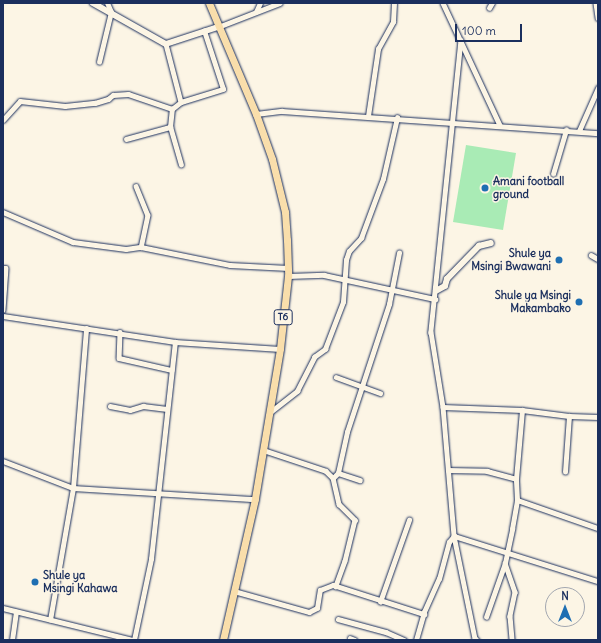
<!DOCTYPE html>
<style>
body{margin:0}
#map{position:relative;width:601px;height:643px;overflow:hidden;background:#fcf5e5;font-family:Delius,sans-serif}
div>[style]{position:absolute}
[style*='--x']{left:calc(var(--x)*1px);top:calc(var(--y)*1px);width:calc(var(--w)*1px);rotate:calc(var(--a)*1deg)}
.green>*{inset:0;background:#a9ebb5}
.roads{filter:drop-shadow(0 0 1px #1b2f5e) drop-shadow(0 0 1px #1b2f5e)}
.minor>*{height:4.5px;margin:-2.25px;padding:0 2.25px;transform-origin:2.25px;border-radius:2.25px;background:#fcf5e5}
.tertiary>*{height:5.5px;margin:-2.75px;padding:0 2.75px;transform-origin:2.75px;border-radius:2.75px;background:#fcf5e5}
.trunk>*{height:7px;margin:-3.5px;padding:0 3.5px;transform-origin:3.5px;border-radius:3.5px;background:#f9deab}
.dots>*{width:11px;height:11px;translate:-50% -50%;box-sizing:border-box;border:2px solid #fcf5e5;border-radius:50%}
span{translate:-50% -50%;white-space:nowrap;text-align:center;line-height:1.15;-webkit-text-stroke:3px #fcf5e5;paint-order:stroke}
.shield-label span{padding:1px 3px;background:#fcf5e5;border:1px solid;border-radius:3px;-webkit-text-stroke-width:0}
.shield-label{font-size:10px;color:#1b2f5e;font-weight:700}
.poi-label{font-size:11px;color:#1b2f5e;font-weight:700}
.left{translate:0 -50%;text-align:left}
.right{translate:-100% -50%;text-align:right}
.frame{position:absolute;inset:0;border:4px solid #1b2f5e;pointer-events:none}
.north{position:absolute;left:545px;top:587px;width:40px;height:40px;box-sizing:border-box;background:#fcf5e5;border:1px solid #a2a6af;border-radius:50%;rotate:0deg;font-size:11px;font-weight:700;line-height:16px;text-align:center;color:#1b2f5e}
.north::after{content:'';display:block;margin:auto;width:14px;height:18px;background:#1f6fb2;clip-path:polygon(50% 0,100% 100%,50% 72%,0 100%)}
.scale{position:absolute;left:455px;top:24px;width:67px;height:18px;box-sizing:border-box;border:2px solid #1b2f5e;border-top:0;padding-left:5px;font-size:12px;line-height:14px;white-space:nowrap;color:#1b2f5e;-webkit-text-stroke:3px #fcf5e5;paint-order:stroke}
</style>
<div id="map">
<div class="green">
<i style="clip-path:polygon(466px 145px,516px 153px,503px 230px,453px 222px)"></i>
</div>
<div class="roads">
<div class="minor">
<i style="--x:443;--y:3;--w:135;--a:65"></i>
<i style="--x:596;--y:3;--w:15;--a:82"></i>
<i style="--x:489;--y:8;--w:6;--a:-59"></i>
<i style="--x:256;--y:12;--w:10;--a:-66"></i>
<i style="--x:218;--y:27;--w:66;--a:-21.2"></i>
<i style="--x:461;--y:40;--w:294;--a:95.9"></i>
<i style="--x:431;--y:332;--w:76;--a:80.9"></i>
<i style="--x:443;--y:407;--w:129;--a:85.1"></i>
<i style="--x:454;--y:536;--w:104;--a:78.4"></i>
<i style="--x:475;--y:638;--w:3;--a:45"></i>
<i style="--x:166;--y:44;--w:60;--a:75.5"></i>
<i style="--x:99;--y:62;--w:51;--a:-76.5"></i>
<i style="--x:111;--y:12;--w:10;--a:-114"></i>
<i style="--x:256;--y:114;--w:26;--a:-7"></i>
<i style="--x:282;--y:111;--w:317;--a:4"></i>
<i style="--x:368;--y:116;--w:68;--a:-81.5"></i>
<i style="--x:378;--y:49;--w:31;--a:-61"></i>
<i style="--x:393;--y:22;--w:19;--a:-87"></i>
<i style="--x:3;--y:120;--w:25;--a:-48"></i>
<i style="--x:20;--y:101;--w:45;--a:6.3"></i>
<i style="--x:65;--y:106;--w:30;--a:-6"></i>
<i style="--x:95;--y:103;--w:14;--a:-17"></i>
<i style="--x:108;--y:99;--w:6;--a:-39"></i>
<i style="--x:113;--y:95;--w:15;--a:-4"></i>
<i style="--x:128;--y:94;--w:46;--a:18.8"></i>
<i style="--x:579;--y:131;--w:47;--a:-66.2"></i>
<i style="--x:126;--y:139;--w:46;--a:-15.3"></i>
<i style="--x:181;--y:165;--w:40;--a:-106"></i>
<i style="--x:170;--y:127;--w:18;--a:-84"></i>
<i style="--x:172;--y:109;--w:11;--a:-38"></i>
<i style="--x:181;--y:102;--w:44;--a:-17.2"></i>
<i style="--x:223;--y:89;--w:61;--a:-108.1"></i>
<i style="--x:553;--y:174;--w:46;--a:-73.5"></i>
<i style="--x:136;--y:186;--w:31;--a:68"></i>
<i style="--x:148;--y:215;--w:33;--a:102"></i>
<i style="--x:141;--y:247;--w:91;--a:11.4"></i>
<i style="--x:230;--y:265;--w:58;--a:3"></i>
<i style="--x:3;--y:212;--w:76;--a:23.2"></i>
<i style="--x:73;--y:242;--w:53;--a:7.5"></i>
<i style="--x:126;--y:249;--w:15;--a:-8"></i>
<i style="--x:591;--y:255;--w:8;--a:30"></i>
<i style="--x:3;--y:268;--w:3;--a:0"></i>
<i style="--x:6;--y:268;--w:42;--a:94.1"></i>
<i style="--x:288;--y:276;--w:36;--a:-2"></i>
<i style="--x:324;--y:275;--w:114;--a:12.2"></i>
<i style="--x:3;--y:316;--w:174;--a:8.6"></i>
<i style="--x:175;--y:342;--w:105;--a:3.8"></i>
<i style="--x:120;--y:332;--w:26;--a:92"></i>
<i style="--x:119;--y:358;--w:54;--a:12.8"></i>
<i style="--x:336;--y:377;--w:47;--a:20"></i>
<i style="--x:110;--y:406;--w:20;--a:11"></i>
<i style="--x:130;--y:410;--w:14;--a:-17"></i>
<i style="--x:143;--y:406;--w:24;--a:7"></i>
<i style="--x:443;--y:407;--w:79;--a:2.2"></i>
<i style="--x:522;--y:410;--w:47;--a:7.3"></i>
<i style="--x:569;--y:416;--w:29;--a:2"></i>
<i style="--x:269;--y:413;--w:36;--a:-38"></i>
<i style="--x:297;--y:391;--w:38;--a:-63"></i>
<i style="--x:314;--y:357;--w:14;--a:-36"></i>
<i style="--x:325;--y:349;--w:50;--a:-69"></i>
<i style="--x:343;--y:302;--w:42;--a:-85.9"></i>
<i style="--x:346;--y:260;--w:9;--a:-72"></i>
<i style="--x:349;--y:251;--w:18;--a:-47"></i>
<i style="--x:361;--y:238;--w:63;--a:-69.6"></i>
<i style="--x:383;--y:179;--w:63;--a:-77.1"></i>
<i style="--x:263;--y:450;--w:66;--a:18.4"></i>
<i style="--x:326;--y:471;--w:10;--a:45"></i>
<i style="--x:333;--y:478;--w:27;--a:77"></i>
<i style="--x:339;--y:504;--w:23;--a:45"></i>
<i style="--x:355;--y:520;--w:42;--a:103.7"></i>
<i style="--x:345;--y:561;--w:27;--a:110"></i>
<i style="--x:3;--y:461;--w:75;--a:21.1"></i>
<i style="--x:73;--y:488;--w:182;--a:3.5"></i>
<i style="--x:448;--y:470;--w:39;--a:1"></i>
<i style="--x:487;--y:471;--w:30;--a:15"></i>
<i style="--x:565;--y:472;--w:56;--a:-85.9"></i>
<i style="--x:338;--y:473;--w:23;--a:18"></i>
<i style="--x:333;--y:478;--w:7;--a:-45"></i>
<i style="--x:338;--y:473;--w:42;--a:-77.6"></i>
<i style="--x:347;--y:432;--w:135;--a:-71.8"></i>
<i style="--x:389;--y:304;--w:52;--a:-78.9"></i>
<i style="--x:517;--y:500;--w:86;--a:19.1"></i>
<i style="--x:454;--y:536;--w:151;--a:17.4"></i>
<i style="--x:505;--y:563;--w:31;--a:71"></i>
<i style="--x:515;--y:592;--w:25;--a:102"></i>
<i style="--x:510;--y:616;--w:24;--a:85"></i>
<i style="--x:234;--y:591;--w:78;--a:15.6"></i>
<i style="--x:309;--y:612;--w:9;--a:-27"></i>
<i style="--x:317;--y:608;--w:18;--a:-81"></i>
<i style="--x:320;--y:590;--w:14;--a:-21"></i>
<i style="--x:333;--y:585;--w:96;--a:17.7"></i>
<i style="--x:380;--y:602;--w:87;--a:-70.5"></i>
<i style="--x:3;--y:608;--w:134;--a:13.8"></i>
<i style="--x:486;--y:617;--w:57;--a:-70.6"></i>
<i style="--x:505;--y:563;--w:35;--a:-78"></i>
<i style="--x:512;--y:529;--w:29;--a:-80"></i>
<i style="--x:517;--y:500;--w:21;--a:-93"></i>
<i style="--x:516;--y:479;--w:69;--a:-85"></i>
<i style="--x:338;--y:619;--w:50;--a:15.2"></i>
<i style="--x:386;--y:632;--w:20;--a:24"></i>
<i style="--x:50;--y:620;--w:134;--a:-80.1"></i>
<i style="--x:73;--y:488;--w:160;--a:-85.3"></i>
<i style="--x:350;--y:638;--w:5;--a:22"></i>
<i style="--x:12;--y:640;--w:28;--a:-82"></i>
<i style="--x:134;--y:640;--w:83;--a:-78.1"></i>
<i style="--x:151;--y:559;--w:218;--a:-83.7"></i>
<i style="--x:416;--y:640;--w:29;--a:-74"></i>
<i style="--x:424;--y:612;--w:36;--a:-66"></i>
<i style="--x:439;--y:579;--w:38;--a:-75"></i>
<i style="--x:449;--y:542;--w:8;--a:-50"></i>
</div>
<div class="tertiary">
<i style="--x:93;--y:3;--w:84;--a:29.3"></i>
<i style="--x:166;--y:44;--w:55;--a:-18.1"></i>
<i style="--x:436;--y:291;--w:10;--a:-29"></i>
<i style="--x:445;--y:286;--w:7;--a:-74"></i>
<i style="--x:447;--y:279;--w:46;--a:-45.9"></i>
<i style="--x:479;--y:246;--w:12;--a:-14"></i>
</div>
<div class="trunk">
<i style="--x:209;--y:3;--w:121;--a:67.1"></i>
<i style="--x:256;--y:114;--w:48;--a:70.4"></i>
<i style="--x:272;--y:159;--w:55;--a:76.2"></i>
<i style="--x:285;--y:212;--w:28;--a:86"></i>
<i style="--x:287;--y:240;--w:36;--a:88"></i>
<i style="--x:288;--y:276;--w:73;--a:96.3"></i>
<i style="--x:280;--y:349;--w:152;--a:99.5"></i>
<i style="--x:255;--y:499;--w:145;--a:102.8"></i>
</div>
</div>
<div class="dots">
<i style="left:485px;top:188px;background:#1f6fb2"></i>
<i style="left:559px;top:260px;background:#1f6fb2"></i>
<i style="left:579px;top:302px;background:#1f6fb2"></i>
<i style="left:35px;top:582px;background:#1f6fb2"></i>
</div>
<div class="shield-label">
<span style="left:283px;top:317px">T6</span>
</div>
<div class="poi-label">
<span class="left" style="left:493px;top:188px">Amani football<br>ground</span>
<span class="right" style="left:551px;top:260px">Shule ya<br>Msingi Bwawani</span>
<span class="right" style="left:571px;top:302px">Shule ya Msingi<br>Makambako</span>
<span class="left" style="left:43px;top:582px">Shule ya<br>Msingi Kahawa</span>
</div>
<div class="frame"></div>
<div class="north">N</div>
<div class="scale">100 m</div>
</div>
